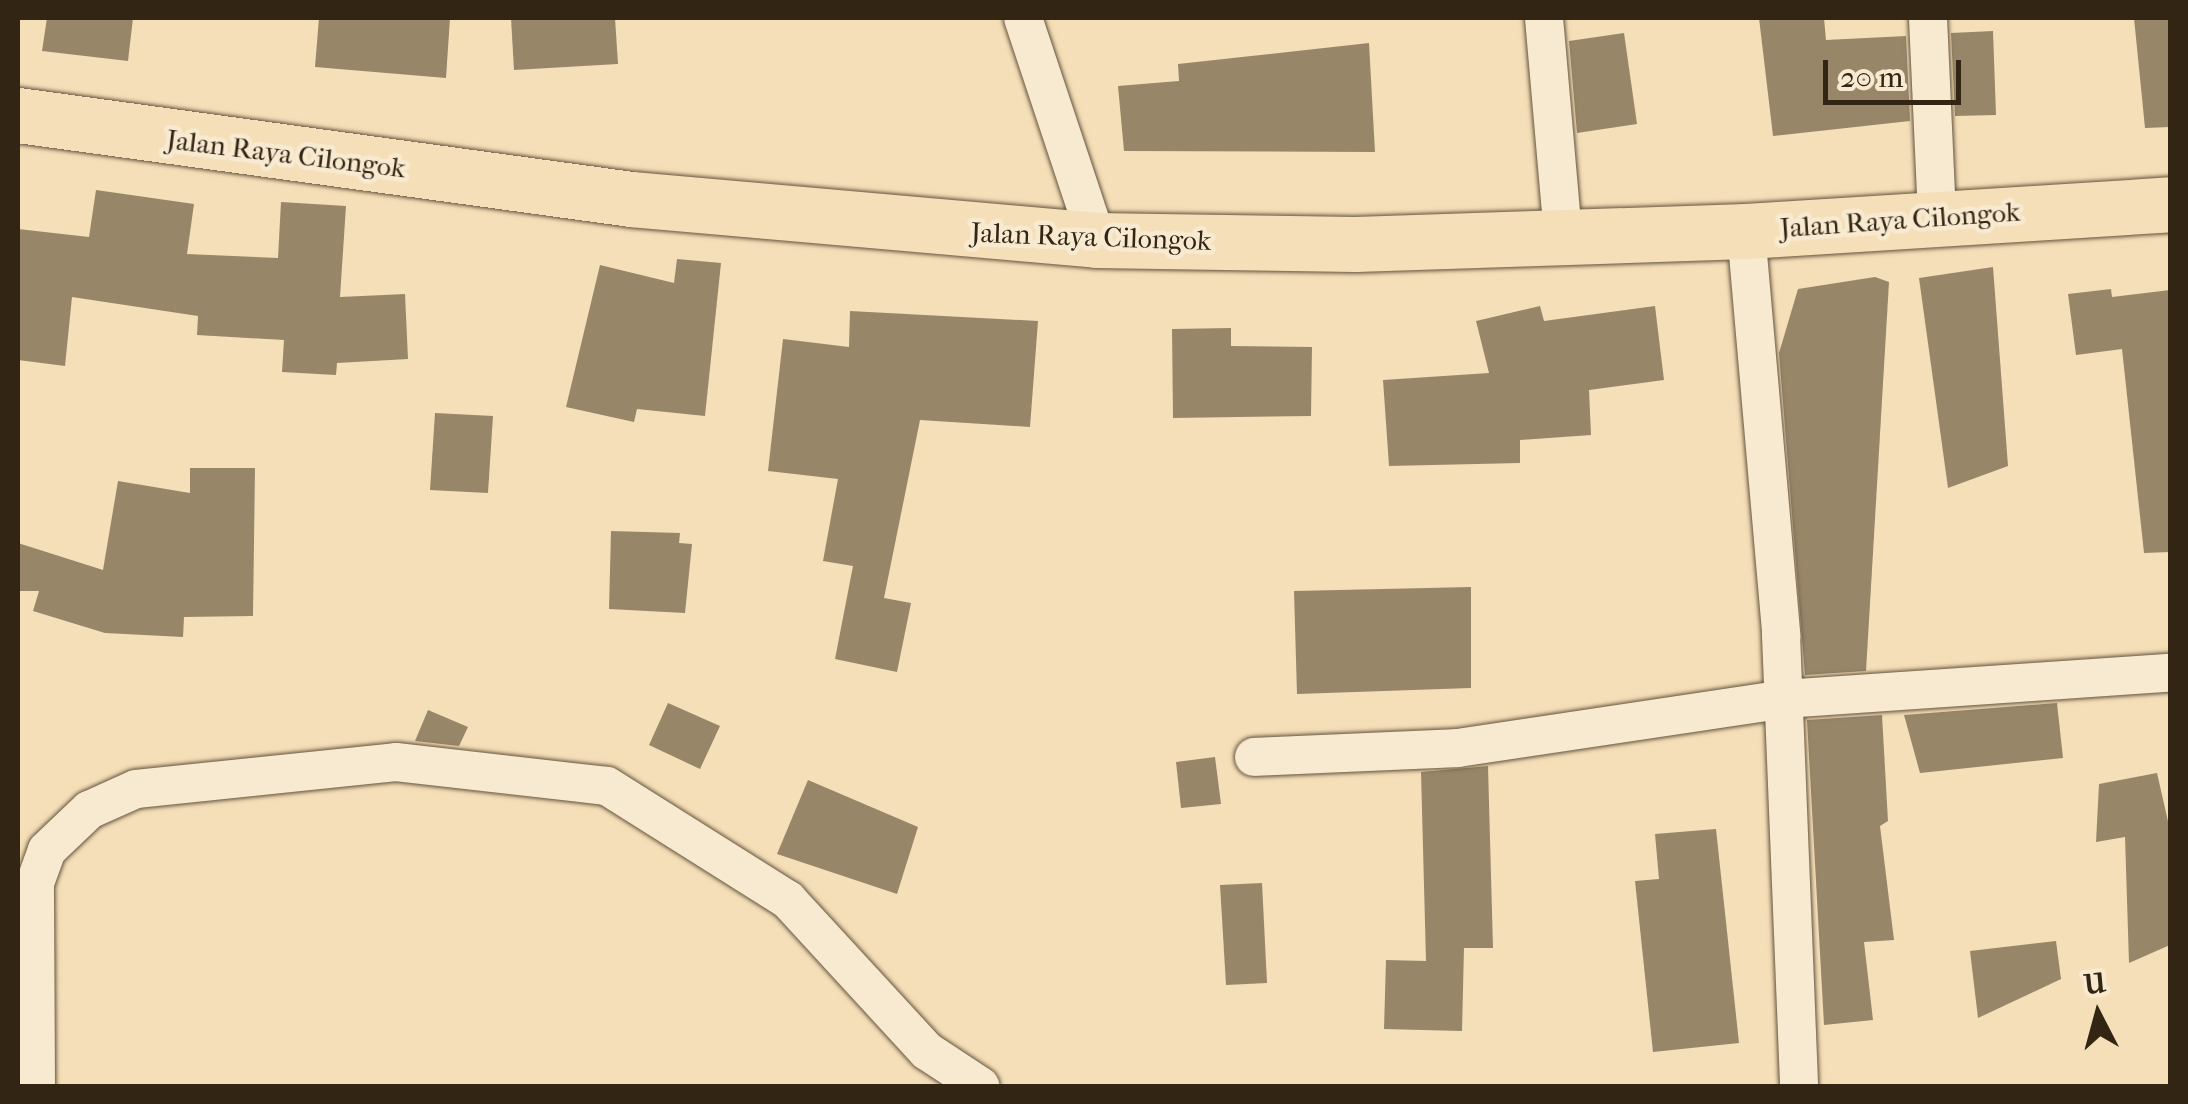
<!DOCTYPE html>
<style>
body{margin:0}
#map{position:relative;width:2188px;height:1104px;overflow:hidden;background:#f5dfb8;font-family:"IM FELL French Canon",serif}
div>[style]{position:absolute}
[style*='--x']{left:calc(var(--x)*1px);top:calc(var(--y)*1px);width:calc(var(--w)*1px);rotate:calc(var(--a)*1deg)}
.building>*{inset:0;background:#988669}
.roads{filter:drop-shadow(0 0 2px #64543d) drop-shadow(0 0 2px #64543d)}
.street>*{height:38px;margin:-19px;padding:0 19px;transform-origin:19px;border-radius:19px;background:#f8ead1}
.highway>*{height:55px;margin:-27.5px;padding:0 27.5px;transform-origin:27.5px;border-radius:27.5px;background:#f5dfb8}
span{translate:-50% -50%;white-space:nowrap;text-align:center;line-height:1.15;-webkit-text-stroke:9px #f8ead1;paint-order:stroke}
.street-label{font-size:28px;color:#332514}
.frame{position:absolute;inset:0;border:20px solid #332514;pointer-events:none}
.north{position:absolute;left:2048px;top:964px;width:100px;height:100px;-webkit-text-stroke:8px #f8ead1;paint-order:stroke;rotate:354deg;font-size:28px;font-weight:700;line-height:40px;text-align:center;color:#332514}
.north::after{content:'';display:block;margin:auto;width:35px;height:45px;background:#332514;clip-path:polygon(50% 0,100% 100%,50% 72%,0 100%)}
.scale{position:absolute;left:1823px;top:60px;width:138px;height:45px;box-sizing:border-box;border:5px solid #332514;border-top:0;padding-left:12px;font-size:30px;line-height:35px;white-space:nowrap;color:#332514;-webkit-text-stroke:8px #f8ead1;paint-order:stroke}
</style>
<div id="map">
<div class="building">
<i style="clip-path:polygon(47px 18px,133px 18px,128px 61px,42px 51px)"></i>
<i style="clip-path:polygon(319px 18px,450px 18px,446px 78px,315px 67px)"></i>
<i style="clip-path:polygon(511px 18px,615px 18px,618px 64px,514px 70px)"></i>
<i style="clip-path:polygon(1759px 18px,1824px 18px,1826px 40px,1906px 36px,1910px 121px,1773px 136px)"></i>
<i style="clip-path:polygon(2134px 18px,2170px 18px,2170px 127px,2145px 128px)"></i>
<i style="clip-path:polygon(1993px 31px,1996px 115px,1955px 116px,1951px 33px)"></i>
<i style="clip-path:polygon(1624px 33px,1637px 124px,1577px 133px,1569px 41px)"></i>
<i style="clip-path:polygon(1369px 43px,1375px 152px,1124px 151px,1118px 86px,1179px 81px,1178px 64px)"></i>
<i style="clip-path:polygon(96px 190px,194px 204px,187px 254px,278px 258px,281px 202px,346px 206px,340px 297px,405px 294px,408px 359px,337px 363px,336px 375px,282px 372px,284px 340px,197px 335px,198px 316px,72px 297px,65px 366px,18px 360px,18px 229px,89px 237px)"></i>
<i style="clip-path:polygon(677px 259px,721px 263px,705px 416px,637px 409px,634px 422px,566px 407px,600px 265px,674px 283px)"></i>
<i style="clip-path:polygon(1993px 267px,2008px 466px,1948px 488px,1919px 278px)"></i>
<i style="clip-path:polygon(1875px 277px,1889px 282px,1866px 671px,1805px 675px,1779px 353px,1798px 289px)"></i>
<i style="clip-path:polygon(2111px 289px,2112px 297px,2170px 290px,2170px 552px,2144px 553px,2122px 349px,2076px 355px,2068px 294px)"></i>
<i style="clip-path:polygon(1540px 306px,1544px 321px,1655px 306px,1664px 380px,1589px 390px,1591px 435px,1520px 440px,1520px 463px,1389px 466px,1383px 380px,1489px 373px,1476px 321px)"></i>
<i style="clip-path:polygon(850px 311px,1038px 321px,1030px 427px,920px 420px,884px 598px,911px 603px,897px 672px,835px 659px,853px 566px,823px 561px,838px 479px,768px 471px,783px 339px,849px 347px)"></i>
<i style="clip-path:polygon(1231px 328px,1231px 346px,1312px 347px,1311px 416px,1173px 418px,1172px 329px)"></i>
<i style="clip-path:polygon(435px 413px,493px 416px,488px 493px,430px 490px)"></i>
<i style="clip-path:polygon(190px 468px,255px 468px,253px 616px,184px 617px,183px 637px,105px 633px,33px 611px,39px 591px,18px 591px,18px 543px,103px 570px,118px 481px,190px 493px)"></i>
<i style="clip-path:polygon(611px 531px,680px 533px,679px 543px,692px 544px,685px 613px,609px 609px)"></i>
<i style="clip-path:polygon(1471px 587px,1471px 688px,1297px 694px,1294px 591px)"></i>
<i style="clip-path:polygon(668px 703px,720px 726px,700px 769px,649px 745px)"></i>
<i style="clip-path:polygon(2057px 703px,2063px 758px,1920px 773px,1904px 715px)"></i>
<i style="clip-path:polygon(428px 710px,468px 727px,459px 746px,415px 741px)"></i>
<i style="clip-path:polygon(1882px 715px,1888px 821px,1880px 826px,1894px 940px,1864px 942px,1873px 1020px,1824px 1025px,1807px 720px)"></i>
<i style="clip-path:polygon(1215px 757px,1221px 804px,1181px 808px,1176px 762px)"></i>
<i style="clip-path:polygon(1488px 766px,1493px 948px,1464px 948px,1462px 1031px,1384px 1029px,1386px 960px,1426px 961px,1421px 772px)"></i>
<i style="clip-path:polygon(2157px 773px,2170px 830px,2170px 945px,2129px 963px,2125px 837px,2096px 842px,2099px 784px)"></i>
<i style="clip-path:polygon(808px 780px,918px 827px,897px 894px,777px 854px)"></i>
<i style="clip-path:polygon(1716px 829px,1739px 1043px,1653px 1052px,1635px 881px,1659px 879px,1655px 834px)"></i>
<i style="clip-path:polygon(1262px 883px,1267px 983px,1226px 985px,1220px 885px)"></i>
<i style="clip-path:polygon(2056px 941px,2061px 979px,1978px 1018px,1970px 951px)"></i>
</div>
<div class="roads">
<div class="street">
<i style="--x:1023;--y:18;--w:234;--a:71.6"></i>
<i style="--x:1544;--y:18;--w:218;--a:85"></i>
<i style="--x:1928;--y:18;--w:200;--a:87.4"></i>
<i style="--x:1746;--y:231;--w:406;--a:85"></i>
<i style="--x:1781;--y:635;--w:451;--a:87.7"></i>
<i style="--x:1254;--y:757;--w:204;--a:-2.5"></i>
<i style="--x:1458;--y:748;--w:330;--a:-8.5"></i>
<i style="--x:1784;--y:699;--w:387;--a:-3.9"></i>
<i style="--x:36;--y:1086;--w:203;--a:-90.3"></i>
<i style="--x:35;--y:883;--w:35;--a:-70"></i>
<i style="--x:47;--y:850;--w:58;--a:-43.6"></i>
<i style="--x:89;--y:810;--w:51;--a:-24.1"></i>
<i style="--x:136;--y:789;--w:261;--a:-5.9"></i>
<i style="--x:396;--y:762;--w:212;--a:6.5"></i>
<i style="--x:607;--y:786;--w:214;--a:32.2"></i>
<i style="--x:788;--y:900;--w:205;--a:47.4"></i>
<i style="--x:927;--y:1051;--w:64;--a:33.4"></i>
</div>
<div class="highway">
<i style="--x:18;--y:115;--w:619;--a:7.8"></i>
<i style="--x:631;--y:199;--w:468;--a:5"></i>
<i style="--x:1097;--y:240;--w:258;--a:0.9"></i>
<i style="--x:1355;--y:244;--w:391;--a:-1.9"></i>
<i style="--x:1746;--y:231;--w:425;--a:-3.6"></i>
</div>
</div>
<div class="street-label">
<span style="left:286px;top:154px;rotate:7deg">Jalan Raya Cilongok</span>
<span style="left:1900px;top:220px;rotate:-4deg">Jalan Raya Cilongok</span>
<span style="left:1091px;top:237px;rotate:2deg">Jalan Raya Cilongok</span>
</div>
<div class="frame"></div>
<div class="north">U</div>
<div class="scale">20 m</div>
</div>
